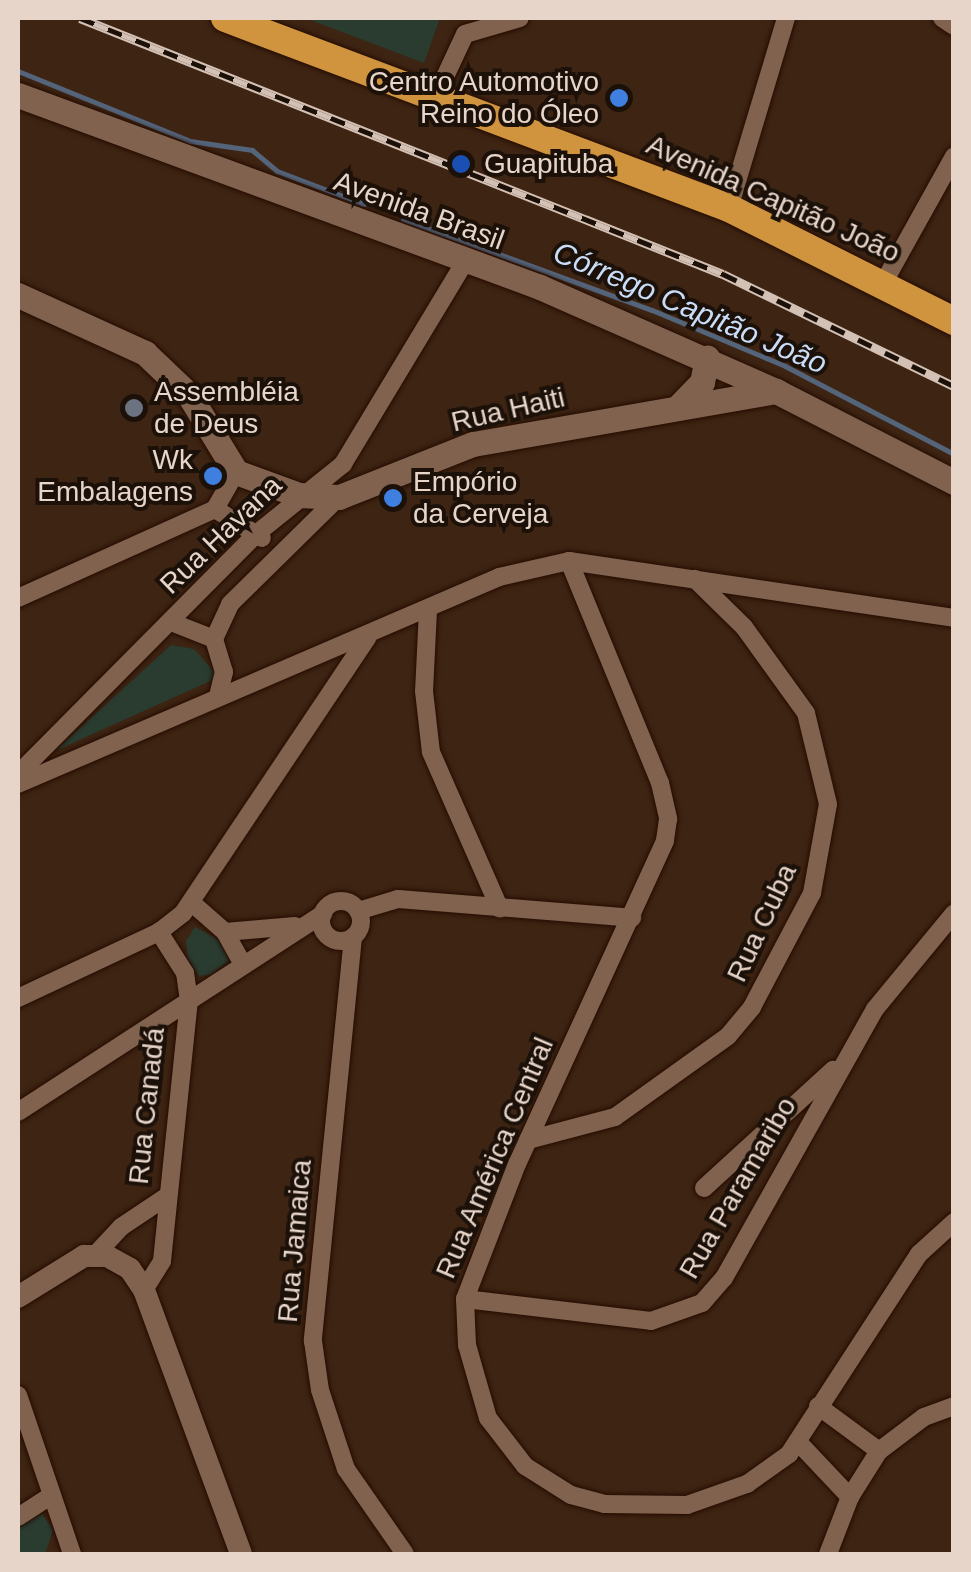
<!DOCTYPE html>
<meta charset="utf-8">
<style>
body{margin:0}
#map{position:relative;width:971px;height:1572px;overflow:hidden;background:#3e2412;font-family:Arial,sans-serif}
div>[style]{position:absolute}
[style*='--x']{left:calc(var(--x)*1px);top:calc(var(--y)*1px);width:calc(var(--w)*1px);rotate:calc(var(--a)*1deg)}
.green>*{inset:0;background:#2a3c30}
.stream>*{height:5px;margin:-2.5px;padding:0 2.5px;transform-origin:2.5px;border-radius:2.5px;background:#54647a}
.roads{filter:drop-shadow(0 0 2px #240c00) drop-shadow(0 0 2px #240c00)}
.minor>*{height:18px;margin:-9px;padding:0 9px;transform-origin:9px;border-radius:9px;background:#80624e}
.minor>.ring{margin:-9px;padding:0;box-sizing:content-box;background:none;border:18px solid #80624e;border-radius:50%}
.tertiary>*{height:22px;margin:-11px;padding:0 11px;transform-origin:11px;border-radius:11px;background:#80624e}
.secondary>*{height:25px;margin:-12.5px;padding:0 12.5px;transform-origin:12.5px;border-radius:12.5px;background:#80624e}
.trunk>*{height:28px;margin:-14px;padding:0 14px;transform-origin:14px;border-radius:14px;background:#d0943e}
.rail>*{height:9px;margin-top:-4.5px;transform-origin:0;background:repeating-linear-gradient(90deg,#1c1109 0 15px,#d4c1b5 0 30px);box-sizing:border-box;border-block:2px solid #d4c1b5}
.dots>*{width:28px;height:28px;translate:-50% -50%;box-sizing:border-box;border:5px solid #1c1109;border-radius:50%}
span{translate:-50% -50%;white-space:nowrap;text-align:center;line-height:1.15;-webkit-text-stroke:8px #1c1109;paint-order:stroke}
.poi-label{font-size:28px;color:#e7d5ca}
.right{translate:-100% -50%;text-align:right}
.left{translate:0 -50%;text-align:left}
.street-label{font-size:28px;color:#e7d5ca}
.water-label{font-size:30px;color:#c9ddf8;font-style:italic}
.frame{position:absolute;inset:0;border:20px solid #e7d5ca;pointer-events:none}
</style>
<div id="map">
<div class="green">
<i style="clip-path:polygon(305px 18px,440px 18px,424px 63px)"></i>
<i style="clip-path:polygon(171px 645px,194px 649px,219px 677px,55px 751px)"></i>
<i style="clip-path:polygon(195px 927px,227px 944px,232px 958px,212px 974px,199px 976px,188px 959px,186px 941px)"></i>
<i style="clip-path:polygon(41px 1512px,53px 1530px,45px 1554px,18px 1554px,18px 1526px)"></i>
</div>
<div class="stream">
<i style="--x:18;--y:71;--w:186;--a:22.1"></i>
<i style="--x:190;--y:141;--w:63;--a:8.3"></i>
<i style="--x:252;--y:150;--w:33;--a:40"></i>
<i style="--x:277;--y:171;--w:93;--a:20.8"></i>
<i style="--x:403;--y:219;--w:265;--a:20.1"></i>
<i style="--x:652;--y:310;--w:144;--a:22.8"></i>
<i style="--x:785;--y:366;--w:191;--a:27.5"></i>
</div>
<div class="roads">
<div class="minor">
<i style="--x:942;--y:18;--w:14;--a:34"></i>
<i style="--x:436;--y:96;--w:68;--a:-64.9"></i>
<i style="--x:465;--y:34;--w:57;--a:-16.2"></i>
<i style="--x:729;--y:208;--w:198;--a:-73.3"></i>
<i style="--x:884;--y:282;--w:144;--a:-60.9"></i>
<i style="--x:215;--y:509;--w:55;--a:31.7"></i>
<i style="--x:569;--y:561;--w:240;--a:67.7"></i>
<i style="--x:660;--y:783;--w:37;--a:77"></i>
<i style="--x:668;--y:819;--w:22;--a:98"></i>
<i style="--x:665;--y:841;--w:355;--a:114.6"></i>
<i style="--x:517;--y:1164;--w:145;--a:111.1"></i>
<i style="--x:465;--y:1299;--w:46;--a:87.5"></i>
<i style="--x:467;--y:1345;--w:76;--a:74"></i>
<i style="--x:488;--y:1418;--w:61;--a:52.4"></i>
<i style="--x:525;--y:1466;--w:54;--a:32.2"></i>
<i style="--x:571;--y:1495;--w:34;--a:15"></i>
<i style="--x:604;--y:1504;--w:83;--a:0.7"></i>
<i style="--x:687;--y:1505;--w:64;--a:-19.3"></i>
<i style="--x:747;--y:1484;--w:52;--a:-35.5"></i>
<i style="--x:789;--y:1454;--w:239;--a:-57"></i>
<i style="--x:919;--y:1254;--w:47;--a:-42.4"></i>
<i style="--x:18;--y:598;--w:216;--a:-24.3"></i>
<i style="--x:215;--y:509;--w:43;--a:-60.4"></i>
<i style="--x:428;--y:610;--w:81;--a:92.8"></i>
<i style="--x:424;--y:691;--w:61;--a:83.5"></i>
<i style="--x:431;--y:752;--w:171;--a:66.3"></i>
<i style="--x:171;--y:622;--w:46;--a:21.6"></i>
<i style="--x:218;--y:696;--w:25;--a:-76"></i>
<i style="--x:224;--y:672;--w:34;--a:-107"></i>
<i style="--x:214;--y:639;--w:38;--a:-65"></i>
<i style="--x:230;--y:604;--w:153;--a:-44.5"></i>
<i style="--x:18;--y:774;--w:338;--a:-45.2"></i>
<i style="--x:256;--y:534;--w:112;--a:-38.8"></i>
<i style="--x:343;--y:464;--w:236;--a:-58.9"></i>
<i style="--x:18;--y:784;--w:524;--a:-23.28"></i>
<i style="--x:499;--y:577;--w:72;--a:-12.9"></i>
<i style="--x:569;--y:561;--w:389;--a:8.4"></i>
<i class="ring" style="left:321px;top:901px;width:22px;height:22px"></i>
<i style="--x:192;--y:903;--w:44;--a:41.3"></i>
<i style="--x:225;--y:932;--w:37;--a:61"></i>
<i style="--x:358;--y:911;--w:42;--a:-16.7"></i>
<i style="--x:398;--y:899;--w:235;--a:4.6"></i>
<i style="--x:225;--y:932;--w:70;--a:-4.9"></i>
<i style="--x:353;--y:937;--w:406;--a:95.7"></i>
<i style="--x:313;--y:1341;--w:49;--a:81.9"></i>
<i style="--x:320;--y:1390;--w:83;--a:71.8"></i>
<i style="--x:346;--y:1469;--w:103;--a:55.2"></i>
<i style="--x:18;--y:998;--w:156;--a:-25.1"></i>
<i style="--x:159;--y:932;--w:31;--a:-38"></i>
<i style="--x:183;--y:913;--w:332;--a:-56.2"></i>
<i style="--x:18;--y:1112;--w:364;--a:-33"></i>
<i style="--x:528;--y:1140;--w:90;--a:-14.8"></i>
<i style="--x:615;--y:1117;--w:139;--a:-35.6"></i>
<i style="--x:728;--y:1036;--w:38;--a:-50"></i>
<i style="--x:752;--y:1007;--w:129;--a:-62.2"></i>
<i style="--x:812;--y:893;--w:90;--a:-79.8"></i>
<i style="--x:828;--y:804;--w:94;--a:-103.6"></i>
<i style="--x:806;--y:713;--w:106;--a:-125.8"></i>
<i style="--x:744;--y:627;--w:69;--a:-135.6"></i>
<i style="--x:704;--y:1188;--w:175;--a:-42.5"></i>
<i style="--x:96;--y:1254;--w:37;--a:-47"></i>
<i style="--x:121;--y:1227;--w:54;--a:-33.7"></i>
<i style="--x:144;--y:1290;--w:34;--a:-58"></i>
<i style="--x:162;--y:1261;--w:261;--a:-84.1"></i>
<i style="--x:189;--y:1001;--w:28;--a:-98"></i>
<i style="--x:185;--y:973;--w:49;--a:-122.4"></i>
<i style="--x:465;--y:1299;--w:187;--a:6.7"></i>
<i style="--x:651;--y:1321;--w:54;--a:-19.4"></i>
<i style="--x:702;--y:1303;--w:33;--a:-49"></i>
<i style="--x:724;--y:1278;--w:308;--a:-60.7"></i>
<i style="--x:875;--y:1009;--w:124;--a:-50.5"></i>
<i style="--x:18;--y:1395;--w:168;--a:71.2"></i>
<i style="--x:818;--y:1406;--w:76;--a:36.4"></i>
<i style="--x:798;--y:1442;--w:76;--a:46.6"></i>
<i style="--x:18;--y:1517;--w:40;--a:-32.9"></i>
<i style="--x:828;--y:1554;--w:61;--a:-68.9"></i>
<i style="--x:850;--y:1497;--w:54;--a:-57.8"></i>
<i style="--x:879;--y:1451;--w:56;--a:-37.1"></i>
<i style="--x:924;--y:1417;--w:32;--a:-20"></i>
</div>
<div class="tertiary">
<i style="--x:18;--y:1297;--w:78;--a:-31.8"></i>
<i style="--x:84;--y:1256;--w:23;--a:0"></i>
<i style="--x:107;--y:1256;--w:26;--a:29"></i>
<i style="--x:130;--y:1269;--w:25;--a:56"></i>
<i style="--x:144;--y:1290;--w:281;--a:69.8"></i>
</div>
<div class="secondary">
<i style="--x:18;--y:95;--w:556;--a:20.19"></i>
<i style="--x:540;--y:287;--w:258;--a:23.8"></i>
<i style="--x:776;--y:391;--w:200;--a:27.1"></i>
<i style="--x:18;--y:295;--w:140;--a:24.5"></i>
<i style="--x:145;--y:353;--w:61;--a:43.7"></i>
<i style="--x:189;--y:395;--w:90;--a:58.6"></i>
<i style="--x:236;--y:472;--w:67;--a:20.1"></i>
<i style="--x:299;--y:495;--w:40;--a:2.9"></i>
<i style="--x:339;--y:497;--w:144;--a:-21.6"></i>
<i style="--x:473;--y:444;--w:308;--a:-9.9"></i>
<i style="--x:677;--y:408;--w:36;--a:-46"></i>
<i style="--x:702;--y:382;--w:25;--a:-78"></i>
</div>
<div class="trunk">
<i style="--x:225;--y:18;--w:539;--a:20.66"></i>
<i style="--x:729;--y:208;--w:252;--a:26.7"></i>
</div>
</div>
<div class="rail">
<i style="--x:80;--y:18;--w:692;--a:21.71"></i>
<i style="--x:723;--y:274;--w:257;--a:25.9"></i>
</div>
<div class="dots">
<i style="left:619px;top:98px;background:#3f7fe0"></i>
<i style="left:461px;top:164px;background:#1a4fb4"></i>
<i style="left:134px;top:408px;background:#6b7280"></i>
<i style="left:213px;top:476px;background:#3f7fe0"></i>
<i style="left:393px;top:498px;background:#3f7fe0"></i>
</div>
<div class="poi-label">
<span class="right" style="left:599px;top:98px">Centro Automotivo<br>Reino do Óleo</span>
<span class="left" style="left:484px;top:164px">Guapituba</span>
<span class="left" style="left:154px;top:408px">Assembléia<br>de Deus</span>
<span class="right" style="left:193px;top:476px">Wk<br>Embalagens</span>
<span class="left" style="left:413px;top:498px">Empório<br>da Cerveja</span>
</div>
<div class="street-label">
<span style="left:773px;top:199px;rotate:24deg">Avenida Capitão João</span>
<span style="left:419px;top:211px;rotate:20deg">Avenida Brasil</span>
<span style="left:508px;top:410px;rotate:-13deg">Rua Haiti</span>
<span style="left:221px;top:535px;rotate:-44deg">Rua Havana</span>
<span style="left:762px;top:923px;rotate:-65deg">Rua Cuba</span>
<span style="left:147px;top:1106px;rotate:-84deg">Rua Canadá</span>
<span style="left:495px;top:1158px;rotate:-67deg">Rua América Central</span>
<span style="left:738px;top:1188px;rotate:-60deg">Rua Paramaribo</span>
<span style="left:295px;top:1241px;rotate:-85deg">Rua Jamaica</span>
</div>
<div class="water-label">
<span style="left:690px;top:308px;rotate:23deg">Córrego Capitão João</span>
</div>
<div class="frame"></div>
</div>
